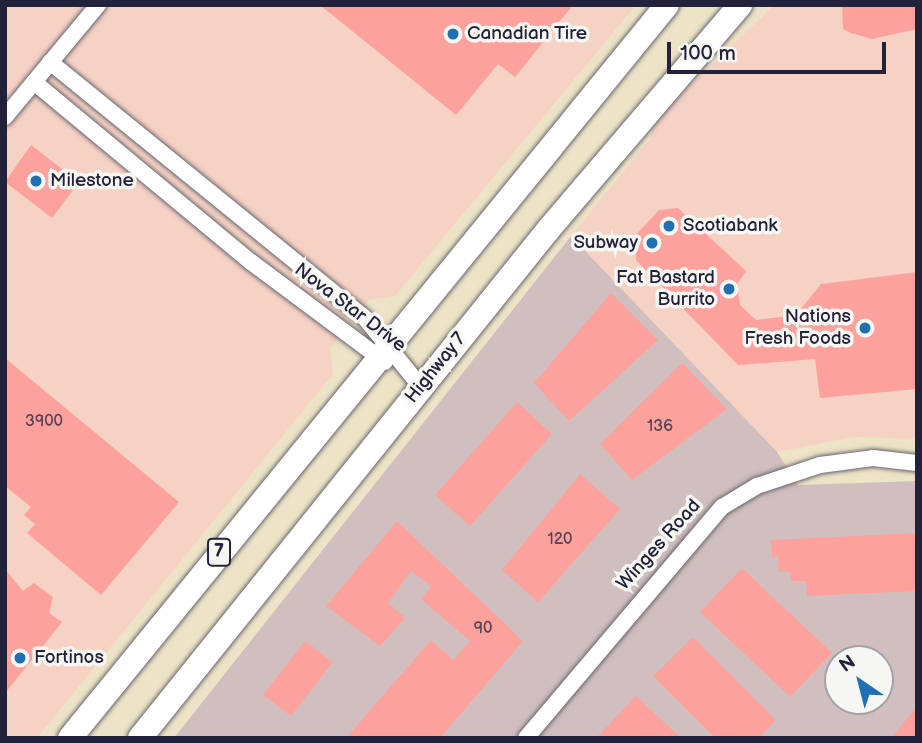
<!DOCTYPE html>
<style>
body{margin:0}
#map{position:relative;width:922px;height:743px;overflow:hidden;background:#ede4c8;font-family:"Balsamiq Sans",sans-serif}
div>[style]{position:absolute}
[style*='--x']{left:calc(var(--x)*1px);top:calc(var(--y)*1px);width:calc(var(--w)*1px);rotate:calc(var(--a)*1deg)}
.built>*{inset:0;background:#f6d2c5}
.industrial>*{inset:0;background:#d1bfbf}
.building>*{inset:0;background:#fca19c}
.roads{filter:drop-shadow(0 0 2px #69666c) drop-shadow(0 0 2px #69666c)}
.minor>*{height:16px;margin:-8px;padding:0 8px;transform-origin:8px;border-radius:8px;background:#fff}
.primary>*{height:24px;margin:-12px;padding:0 12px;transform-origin:12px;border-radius:12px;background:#fff}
.dots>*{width:19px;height:19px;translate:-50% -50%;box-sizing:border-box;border:4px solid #f6f6f2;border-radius:50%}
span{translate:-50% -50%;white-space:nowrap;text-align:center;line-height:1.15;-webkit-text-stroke:7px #f6f6f2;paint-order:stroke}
.number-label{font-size:16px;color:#584253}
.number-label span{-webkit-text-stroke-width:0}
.shield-label span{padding:2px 5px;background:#f6f6f2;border:2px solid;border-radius:5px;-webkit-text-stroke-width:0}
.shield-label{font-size:18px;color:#22223b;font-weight:700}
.poi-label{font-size:19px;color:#22223b}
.left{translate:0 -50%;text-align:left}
.right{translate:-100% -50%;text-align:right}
.street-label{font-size:19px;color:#22223b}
.frame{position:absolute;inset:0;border:7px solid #22223b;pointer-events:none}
.north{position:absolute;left:824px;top:645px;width:70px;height:70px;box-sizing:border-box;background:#f6f6f2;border:2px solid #a1a1a9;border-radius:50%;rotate:325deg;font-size:19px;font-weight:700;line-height:28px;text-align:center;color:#22223b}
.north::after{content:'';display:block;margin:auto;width:24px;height:32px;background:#1f6fb2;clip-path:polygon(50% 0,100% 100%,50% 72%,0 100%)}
.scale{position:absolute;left:667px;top:42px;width:219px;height:32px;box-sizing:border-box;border:4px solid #22223b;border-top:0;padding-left:9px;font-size:21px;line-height:24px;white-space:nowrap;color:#22223b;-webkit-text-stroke:5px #f6f6f2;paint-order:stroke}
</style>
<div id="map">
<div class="built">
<i style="clip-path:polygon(5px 5px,636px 5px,395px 296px,369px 300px,330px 349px,333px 374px,37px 738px,5px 738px)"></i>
<i style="clip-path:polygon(774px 5px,917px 5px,917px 439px,854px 437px,777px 452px,571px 236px,650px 139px,655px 120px)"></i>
</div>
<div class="industrial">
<i style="clip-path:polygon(evenodd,571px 236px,777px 452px,798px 485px,917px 481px,917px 738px,174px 738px,571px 236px,838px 659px,880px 659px,880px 701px,838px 701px,838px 659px)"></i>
</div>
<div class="building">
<i style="clip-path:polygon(320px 5px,573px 5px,515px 77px,498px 64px,456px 115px)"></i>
<i style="clip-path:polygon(842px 5px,917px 5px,917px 29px,872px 39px,851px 33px,843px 29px)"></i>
<i style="clip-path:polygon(31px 145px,79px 182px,52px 218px,5px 182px)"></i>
<i style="clip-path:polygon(678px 208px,746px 271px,737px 284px,740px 305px,756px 320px,796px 315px,821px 284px,917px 272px,917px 389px,820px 398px,815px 359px,738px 365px,636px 260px,635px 236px,659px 210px)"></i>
<i style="clip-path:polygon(611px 293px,658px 340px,569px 421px,534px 383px)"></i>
<i style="clip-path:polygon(5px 358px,179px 502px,101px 595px,27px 533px,35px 524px,24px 515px,31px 507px,5px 486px)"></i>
<i style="clip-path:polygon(682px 363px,727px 409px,632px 480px,600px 444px)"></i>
<i style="clip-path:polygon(517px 402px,552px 434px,470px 526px,435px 495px)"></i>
<i style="clip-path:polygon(580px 474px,620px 509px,538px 602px,502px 570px)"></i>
<i style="clip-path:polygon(397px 521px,523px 641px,440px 738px,346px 738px,431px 640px,453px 660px,470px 641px,421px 599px,431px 586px,411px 571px,388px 603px,405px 618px,380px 646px,326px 606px)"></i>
<i style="clip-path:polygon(917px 533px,917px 591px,807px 596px,806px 581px,791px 581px,790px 572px,779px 572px,778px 556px,772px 557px,771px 540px)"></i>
<i style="clip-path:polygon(742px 568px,832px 653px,790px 697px,700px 612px)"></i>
<i style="clip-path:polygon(5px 569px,23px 591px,34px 583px,53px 597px,49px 613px,62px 622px,5px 693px)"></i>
<i style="clip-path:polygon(693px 637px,776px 720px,759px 738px,715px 738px,653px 676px)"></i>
<i style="clip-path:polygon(305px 641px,333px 662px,291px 716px,263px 695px)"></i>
<i style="clip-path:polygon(636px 696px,681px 738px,596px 738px)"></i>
<i style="clip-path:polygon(917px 707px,917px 738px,891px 738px)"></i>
</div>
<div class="roads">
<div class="minor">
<i style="--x:50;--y:62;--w:405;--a:39.1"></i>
<i style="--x:364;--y:317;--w:90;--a:50.8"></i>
<i style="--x:34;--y:82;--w:282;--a:39.7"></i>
<i style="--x:251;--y:262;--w:167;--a:36.7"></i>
<i style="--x:5;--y:117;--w:146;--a:-50.3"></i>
<i style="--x:526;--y:738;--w:303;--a:-49.7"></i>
<i style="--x:722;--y:507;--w:41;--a:-31"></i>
<i style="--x:757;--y:486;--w:66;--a:-18.4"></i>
<i style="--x:820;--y:465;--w:53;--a:-7.5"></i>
<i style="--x:873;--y:458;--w:44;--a:6.5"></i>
</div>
<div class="primary">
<i style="--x:70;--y:738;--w:945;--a:-50.84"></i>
<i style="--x:140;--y:738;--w:652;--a:-51.23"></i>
<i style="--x:548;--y:230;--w:296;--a:-49.5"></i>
</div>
</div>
<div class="dots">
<i style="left:453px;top:34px;background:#1f6fb2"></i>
<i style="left:36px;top:181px;background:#1f6fb2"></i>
<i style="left:669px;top:226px;background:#1f6fb2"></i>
<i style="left:652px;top:243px;background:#1f6fb2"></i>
<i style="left:729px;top:289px;background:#1f6fb2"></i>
<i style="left:865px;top:328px;background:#1f6fb2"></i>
<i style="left:20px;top:658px;background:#1f6fb2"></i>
</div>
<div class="number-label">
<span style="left:44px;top:422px">3900</span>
<span style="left:660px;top:427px">136</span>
<span style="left:560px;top:540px">120</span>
<span style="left:483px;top:629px">90</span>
</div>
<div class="shield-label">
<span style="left:219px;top:552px">7</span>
</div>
<div class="poi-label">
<span class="left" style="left:467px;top:34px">Canadian Tire</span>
<span class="left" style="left:50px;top:181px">Milestone</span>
<span class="left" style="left:683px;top:226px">Scotiabank</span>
<span class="right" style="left:638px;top:243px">Subway</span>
<span class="right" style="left:715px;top:289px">Fat Bastard<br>Burrito</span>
<span class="right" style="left:851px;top:328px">Nations<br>Fresh Foods</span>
<span class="left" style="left:34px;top:658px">Fortinos</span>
</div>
<div class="street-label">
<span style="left:350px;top:308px;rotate:37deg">Nova Star Drive</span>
<span style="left:436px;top:368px;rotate:-51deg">Highway 7</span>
<span style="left:659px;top:545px;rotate:-48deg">Winges Road</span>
</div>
<div class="frame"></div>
<div class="north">N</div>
<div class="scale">100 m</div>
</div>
